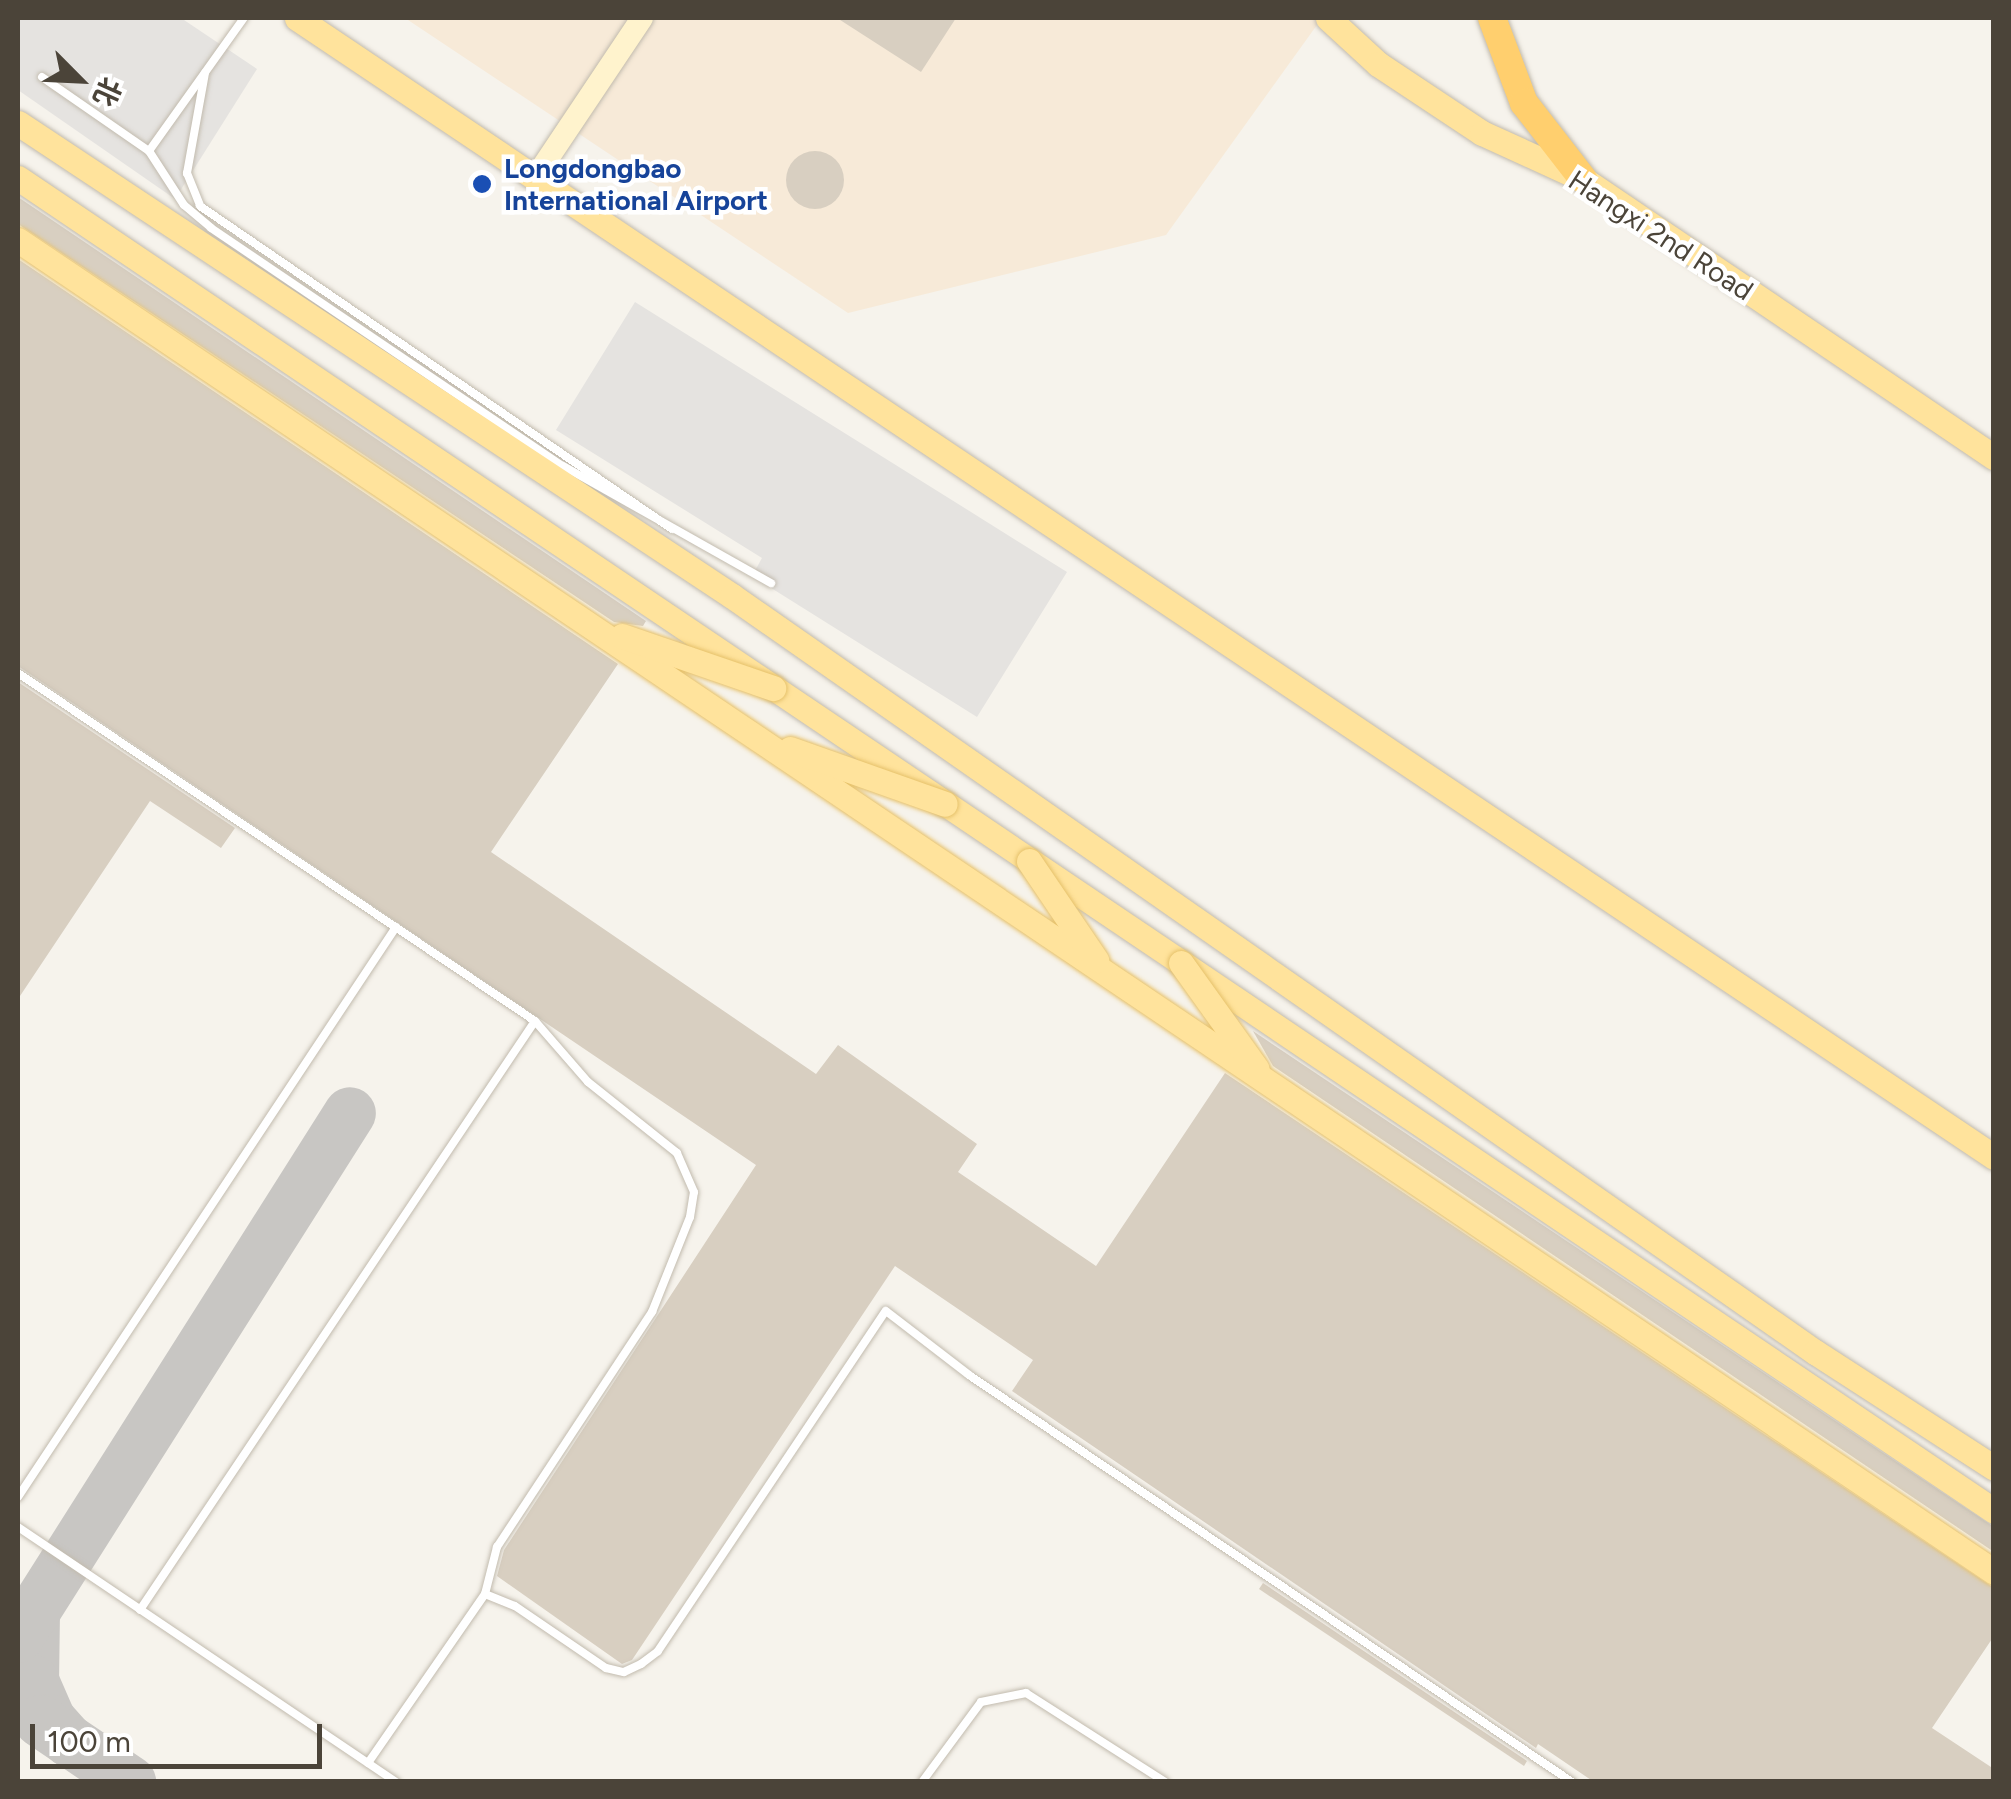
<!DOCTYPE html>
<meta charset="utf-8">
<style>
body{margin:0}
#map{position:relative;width:2011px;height:1799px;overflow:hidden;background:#f6f3ec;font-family:Figtree,"Noto Sans SC",sans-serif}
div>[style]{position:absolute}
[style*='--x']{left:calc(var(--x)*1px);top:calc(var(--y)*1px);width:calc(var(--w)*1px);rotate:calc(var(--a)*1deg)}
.commercial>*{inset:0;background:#f7ead8}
.parking>*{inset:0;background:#e5e3e0}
.taxiway>*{height:52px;margin:-26px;padding:0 26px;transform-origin:26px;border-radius:26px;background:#c8c6c3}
.building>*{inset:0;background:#d8cfc1}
.round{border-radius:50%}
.roads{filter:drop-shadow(0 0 2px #c2bbae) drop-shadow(0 0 2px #c2bbae)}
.lane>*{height:8px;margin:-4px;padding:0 4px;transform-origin:4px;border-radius:4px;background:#fff}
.secondary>*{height:22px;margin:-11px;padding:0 11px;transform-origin:11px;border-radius:11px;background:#fff3cd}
.primary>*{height:25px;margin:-12.5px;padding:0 12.5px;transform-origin:12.5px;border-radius:12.5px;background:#ffe39c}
.highway>*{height:28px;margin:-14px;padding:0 14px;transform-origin:14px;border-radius:14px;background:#ffcf6e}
.bridges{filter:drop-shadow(0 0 2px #e6c16a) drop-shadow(0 0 2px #e6c16a)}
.primary-bridge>*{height:25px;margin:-12.5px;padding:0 12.5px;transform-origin:12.5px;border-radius:12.5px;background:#ffe39c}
.dots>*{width:28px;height:28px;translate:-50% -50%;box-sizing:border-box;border:5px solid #fff;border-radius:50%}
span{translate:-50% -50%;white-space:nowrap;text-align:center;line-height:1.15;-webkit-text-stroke:9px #fff;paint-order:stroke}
.transit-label{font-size:28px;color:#164399;font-weight:700}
.left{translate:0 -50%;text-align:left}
.street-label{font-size:28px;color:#4b4439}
.frame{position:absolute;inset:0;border:20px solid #4b4439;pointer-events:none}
.north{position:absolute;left:30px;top:30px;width:100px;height:100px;-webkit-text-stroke:8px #fff;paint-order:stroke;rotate:114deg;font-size:28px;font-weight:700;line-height:40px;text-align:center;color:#4b4439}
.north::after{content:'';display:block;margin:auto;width:35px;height:45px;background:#4b4439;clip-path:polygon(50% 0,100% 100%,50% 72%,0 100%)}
.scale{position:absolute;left:30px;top:1724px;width:292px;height:45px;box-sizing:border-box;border:5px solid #4b4439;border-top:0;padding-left:12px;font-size:30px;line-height:35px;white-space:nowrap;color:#4b4439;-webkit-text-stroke:8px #fff;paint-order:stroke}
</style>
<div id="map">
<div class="commercial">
<i style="clip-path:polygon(405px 18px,1322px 18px,1166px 235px,848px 313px)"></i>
</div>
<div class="parking">
<i style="clip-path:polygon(18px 18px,181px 18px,257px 69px,175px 199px,18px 90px)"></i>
<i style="clip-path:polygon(635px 302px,1067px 572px,977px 717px,752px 576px,762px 558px,556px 430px)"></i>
</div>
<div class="taxiway">
<i style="--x:34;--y:1612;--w:69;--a:90.8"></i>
<i style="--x:33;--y:1681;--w:43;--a:66.4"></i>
<i style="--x:50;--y:1720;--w:28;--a:48"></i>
<i style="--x:18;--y:1637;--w:620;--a:-57.64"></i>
<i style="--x:40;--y:1721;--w:109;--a:34.1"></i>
</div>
<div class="building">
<i style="clip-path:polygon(837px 18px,956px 18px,921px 72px)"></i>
<i class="round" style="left:786px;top:151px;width:58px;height:58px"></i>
<i style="clip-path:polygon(18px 197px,646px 621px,643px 626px,614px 622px,18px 224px)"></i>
<i style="clip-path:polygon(18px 259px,618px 664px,491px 852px,816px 1074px,838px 1045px,977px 1144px,958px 1172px,1096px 1266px,1225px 1073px,1994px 1588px,1994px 1636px,1932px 1728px,1994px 1769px,1994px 1782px,1594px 1782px,1538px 1744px,1536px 1748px,1012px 1391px,1033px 1360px,895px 1266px,632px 1660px,622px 1664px,497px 1576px,504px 1550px,756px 1165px,18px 666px)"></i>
<i style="clip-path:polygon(18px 682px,235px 828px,221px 848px,150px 801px,18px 999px)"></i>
<i style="clip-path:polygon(1253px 1031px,1994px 1527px,1994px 1552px,1273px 1066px)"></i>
<i style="clip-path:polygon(1263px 1583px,1527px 1761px,1524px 1766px,1259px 1589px)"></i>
</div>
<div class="roads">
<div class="lane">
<i style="--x:205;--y:73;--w:102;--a:100.2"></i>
<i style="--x:187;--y:173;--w:35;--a:68"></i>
<i style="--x:200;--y:206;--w:572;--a:34.38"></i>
<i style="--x:42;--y:77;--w:130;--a:34.7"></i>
<i style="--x:149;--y:151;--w:163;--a:-54.5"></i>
<i style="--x:149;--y:151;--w:64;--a:57.1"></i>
<i style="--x:184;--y:205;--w:35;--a:40"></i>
<i style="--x:211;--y:228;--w:425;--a:34.1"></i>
<i style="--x:563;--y:466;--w:239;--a:29.4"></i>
<i style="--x:18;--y:673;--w:623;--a:33.95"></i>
<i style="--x:535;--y:1021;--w:709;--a:123.85"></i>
<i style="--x:18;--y:1497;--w:684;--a:-56.45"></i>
<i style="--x:18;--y:1527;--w:456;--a:34"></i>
<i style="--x:485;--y:1594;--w:32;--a:22"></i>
<i style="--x:515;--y:1606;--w:110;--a:34.3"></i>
<i style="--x:606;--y:1668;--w:18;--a:13"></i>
<i style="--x:624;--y:1672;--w:19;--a:-25"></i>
<i style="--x:641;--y:1664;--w:21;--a:-37"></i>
<i style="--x:658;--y:1651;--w:409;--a:-56.2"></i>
<i style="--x:886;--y:1311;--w:105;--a:37.6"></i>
<i style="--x:969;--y:1375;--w:728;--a:34.02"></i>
<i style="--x:368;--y:1763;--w:206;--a:-55.3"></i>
<i style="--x:485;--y:1594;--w:49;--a:-75.7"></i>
<i style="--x:497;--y:1547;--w:282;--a:-56.6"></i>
<i style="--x:652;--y:1312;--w:102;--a:-68.2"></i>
<i style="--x:690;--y:1217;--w:25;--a:-81"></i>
<i style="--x:694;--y:1192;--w:43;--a:-113.6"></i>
<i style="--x:677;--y:1153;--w:114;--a:-141.4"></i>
<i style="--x:588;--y:1082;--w:81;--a:-131"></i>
<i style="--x:922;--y:1782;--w:99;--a:-53.6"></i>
<i style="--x:981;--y:1702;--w:46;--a:-11.3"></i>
<i style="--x:1026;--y:1693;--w:165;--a:32.6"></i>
</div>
<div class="secondary">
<i style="--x:535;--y:178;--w:192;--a:-56.2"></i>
</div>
<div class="primary">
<i style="--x:297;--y:18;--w:2044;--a:33.87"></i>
<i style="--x:1328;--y:18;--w:68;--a:42.6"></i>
<i style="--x:1378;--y:64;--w:125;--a:33.6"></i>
<i style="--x:1482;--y:133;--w:111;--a:24.5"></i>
<i style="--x:1583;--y:179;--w:496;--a:34.1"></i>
<i style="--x:18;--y:123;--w:856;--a:33.52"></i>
<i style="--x:732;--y:596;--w:1321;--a:34.92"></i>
<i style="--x:1815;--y:1352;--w:213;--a:32.9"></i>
<i style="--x:18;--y:178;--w:2384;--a:34"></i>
</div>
<div class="highway">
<i style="--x:1492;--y:18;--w:91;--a:69.4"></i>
<i style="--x:1524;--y:103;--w:96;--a:52.2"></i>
</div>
</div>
<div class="bridges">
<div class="primary-bridge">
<i style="--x:18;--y:240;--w:2383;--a:33.98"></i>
<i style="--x:622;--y:636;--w:160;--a:19"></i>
<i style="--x:790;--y:749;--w:164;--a:19.5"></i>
<i style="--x:1029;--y:861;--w:120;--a:55.9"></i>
<i style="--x:1181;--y:963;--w:130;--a:54.4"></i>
</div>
</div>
<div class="dots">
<i style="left:482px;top:184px;background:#1a4fb4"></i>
</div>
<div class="transit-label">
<span class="left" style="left:504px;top:184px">Longdongbao<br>International Airport</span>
</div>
<div class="street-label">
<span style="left:1661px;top:235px;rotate:33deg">Hangxi 2nd Road</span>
</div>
<div class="frame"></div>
<div class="north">北</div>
<div class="scale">100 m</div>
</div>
